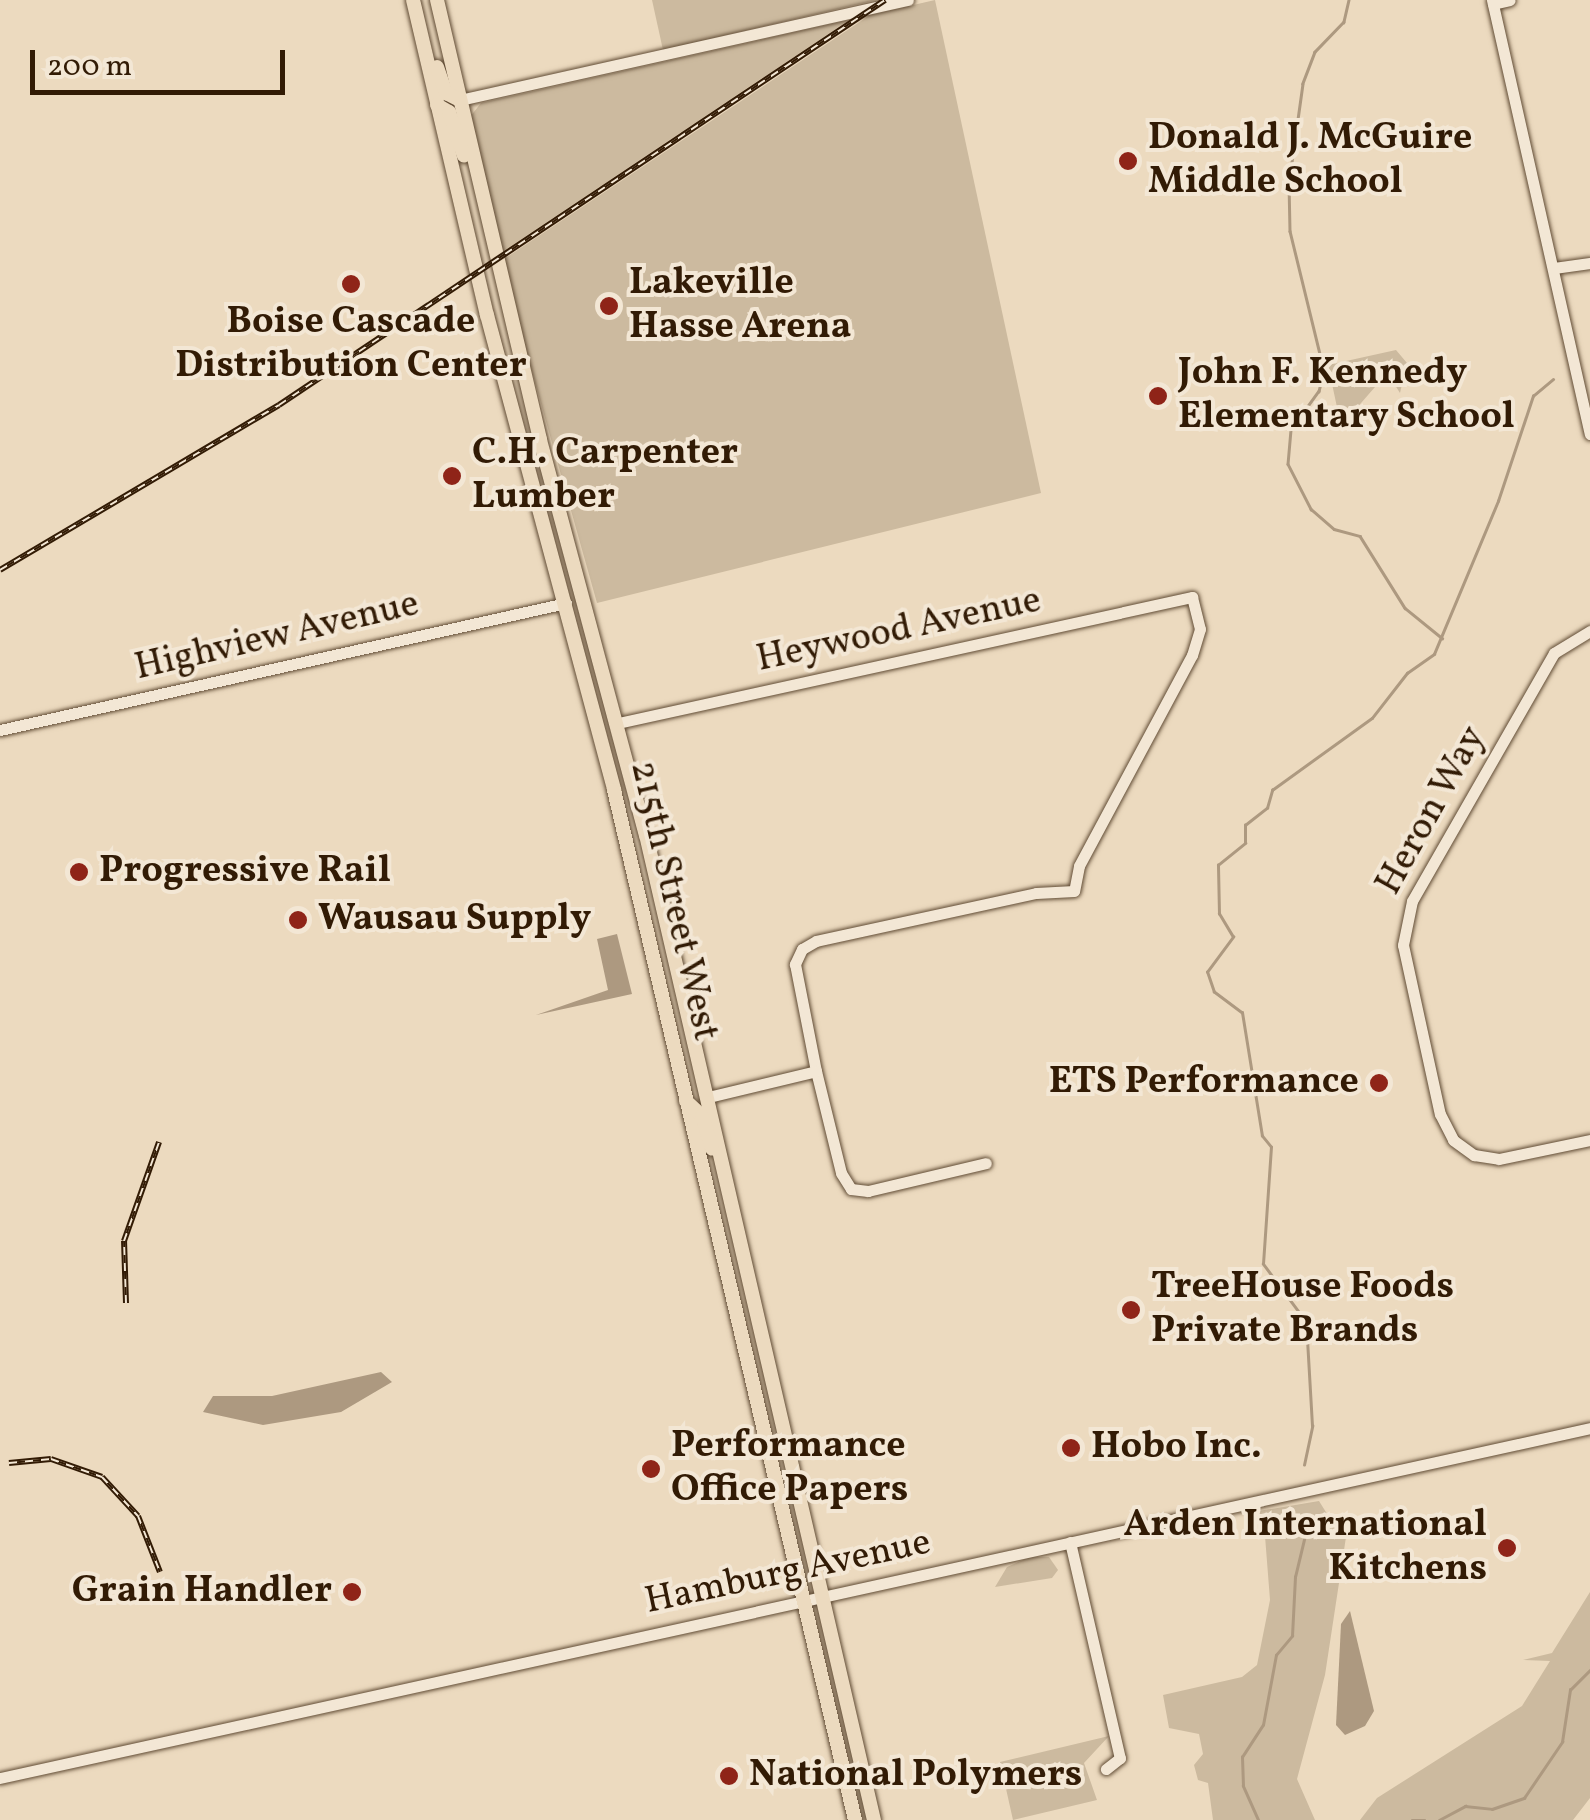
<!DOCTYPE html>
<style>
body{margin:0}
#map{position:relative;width:1590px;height:1820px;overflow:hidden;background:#ecdabf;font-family:Vollkorn,serif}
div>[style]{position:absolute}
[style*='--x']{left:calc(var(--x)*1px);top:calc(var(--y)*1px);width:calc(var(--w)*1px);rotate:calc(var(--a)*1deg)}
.green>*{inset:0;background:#ccba9f}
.water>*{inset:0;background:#ad9980}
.stream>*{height:2.5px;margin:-1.25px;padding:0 1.25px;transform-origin:1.25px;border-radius:1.25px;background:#ad9980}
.roads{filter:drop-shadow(0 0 2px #604b34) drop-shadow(0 0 2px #604b34)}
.minor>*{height:11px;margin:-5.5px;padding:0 5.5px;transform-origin:5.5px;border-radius:5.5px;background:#f3e7d5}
.major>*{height:14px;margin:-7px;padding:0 7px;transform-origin:7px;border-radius:7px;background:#ecdabf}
.rail>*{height:6px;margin-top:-3px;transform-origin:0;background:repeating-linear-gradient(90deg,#f3e7d5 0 8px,#321b05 0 16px);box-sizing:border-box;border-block:2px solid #321b05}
.dots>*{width:28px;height:28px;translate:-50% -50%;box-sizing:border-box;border:5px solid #f3e7d5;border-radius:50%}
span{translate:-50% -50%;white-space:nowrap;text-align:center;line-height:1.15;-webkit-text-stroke:8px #f3e7d5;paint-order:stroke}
.poi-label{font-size:38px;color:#321b05;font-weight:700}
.left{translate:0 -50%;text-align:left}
.right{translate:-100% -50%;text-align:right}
.street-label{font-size:38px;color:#321b05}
.scale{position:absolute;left:30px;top:50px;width:255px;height:45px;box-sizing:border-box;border:5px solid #321b05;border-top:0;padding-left:12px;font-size:30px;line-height:35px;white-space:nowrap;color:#321b05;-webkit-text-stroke:8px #f3e7d5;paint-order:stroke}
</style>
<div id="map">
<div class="green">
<i style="clip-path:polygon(652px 0,876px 0,663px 50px)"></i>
<i style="clip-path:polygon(935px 0,1041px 493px,597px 603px,501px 261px,870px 15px)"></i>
<i style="clip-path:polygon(849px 20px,499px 254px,470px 117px,481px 103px)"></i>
<i style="clip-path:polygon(1396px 350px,1407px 363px,1400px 393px,1393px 382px,1375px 387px,1341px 426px,1328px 365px)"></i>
<i style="clip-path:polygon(1319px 1501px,1329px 1517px,1341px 1514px,1346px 1537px,1325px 1675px,1297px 1779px,1315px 1820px,1213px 1820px,1208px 1783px,1198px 1780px,1194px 1765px,1203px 1754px,1199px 1734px,1169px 1728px,1163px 1695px,1242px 1677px,1257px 1665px,1270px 1600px,1265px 1536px,1260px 1522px,1247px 1513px)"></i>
<i style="clip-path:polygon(1030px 1557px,1049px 1557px,1058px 1570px,1052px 1578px,995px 1587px,1007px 1567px)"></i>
<i style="clip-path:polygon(1590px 1592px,1590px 1798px,1573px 1820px,1360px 1820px,1377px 1798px,1522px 1706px,1550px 1661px,1523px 1660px,1552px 1653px)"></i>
<i style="clip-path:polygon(1109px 1736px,1084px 1763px,1097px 1800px,1013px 1820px,1000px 1762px)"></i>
</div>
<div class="water">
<i style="clip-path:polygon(617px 934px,632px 994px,536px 1015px,608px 990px,597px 939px)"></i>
<i style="clip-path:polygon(381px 1372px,392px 1382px,341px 1412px,263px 1425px,203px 1412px,213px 1396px,272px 1396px)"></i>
<i style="clip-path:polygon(1350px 1611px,1374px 1711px,1365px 1726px,1345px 1735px,1336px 1725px,1341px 1624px)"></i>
</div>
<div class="stream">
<i style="--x:1349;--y:0;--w:23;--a:103"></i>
<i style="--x:1344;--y:22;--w:42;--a:134"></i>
<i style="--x:1315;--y:52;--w:34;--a:111"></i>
<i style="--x:1303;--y:84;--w:100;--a:98"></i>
<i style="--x:1289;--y:183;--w:48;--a:88.8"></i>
<i style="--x:1290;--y:231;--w:143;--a:76.3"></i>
<i style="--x:1324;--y:370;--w:22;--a:103"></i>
<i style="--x:1319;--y:391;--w:48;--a:125.7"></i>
<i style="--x:1291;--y:430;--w:34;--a:95"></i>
<i style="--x:1288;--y:464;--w:51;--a:62.9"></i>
<i style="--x:1311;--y:509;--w:30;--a:41"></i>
<i style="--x:1334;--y:529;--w:27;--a:15"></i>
<i style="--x:1360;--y:536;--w:85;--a:58"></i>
<i style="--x:1405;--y:608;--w:48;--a:39"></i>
<i style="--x:1304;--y:1465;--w:40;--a:-78"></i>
<i style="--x:1312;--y:1426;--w:104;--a:-93.3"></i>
<i style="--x:1306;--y:1322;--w:72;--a:-126.6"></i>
<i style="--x:1263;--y:1264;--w:117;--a:-86.1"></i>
<i style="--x:1271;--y:1147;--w:14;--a:-129"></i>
<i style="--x:1262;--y:1136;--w:125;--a:-99.2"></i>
<i style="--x:1242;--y:1013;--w:35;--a:-143"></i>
<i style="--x:1214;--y:992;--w:21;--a:-109"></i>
<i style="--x:1207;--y:972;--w:44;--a:-53.4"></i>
<i style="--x:1233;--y:937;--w:27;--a:-121"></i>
<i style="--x:1219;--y:914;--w:49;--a:-91.2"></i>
<i style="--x:1218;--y:865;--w:35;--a:-39"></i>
<i style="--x:1245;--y:843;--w:18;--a:-90"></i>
<i style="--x:1245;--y:825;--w:28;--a:-38"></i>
<i style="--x:1267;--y:808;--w:19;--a:-74"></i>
<i style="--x:1272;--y:790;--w:123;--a:-35.8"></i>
<i style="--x:1372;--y:718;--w:57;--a:-52.1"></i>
<i style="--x:1407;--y:673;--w:33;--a:-35"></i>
<i style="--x:1434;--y:654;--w:166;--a:-67.3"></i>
<i style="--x:1498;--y:501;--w:111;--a:-71.6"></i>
<i style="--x:1533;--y:396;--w:26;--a:-40"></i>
<i style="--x:1258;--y:1820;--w:37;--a:-114"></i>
<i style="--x:1243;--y:1786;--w:29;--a:-92"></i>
<i style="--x:1242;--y:1757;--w:38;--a:-57"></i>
<i style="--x:1263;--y:1725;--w:71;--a:-79.5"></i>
<i style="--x:1276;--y:1655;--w:25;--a:-50"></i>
<i style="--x:1292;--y:1636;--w:59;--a:-87.1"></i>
<i style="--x:1295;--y:1577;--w:56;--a:-76.5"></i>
<i style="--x:1412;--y:1820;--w:13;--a:0"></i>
<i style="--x:1439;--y:1820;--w:30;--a:-28"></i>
<i style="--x:1465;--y:1806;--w:27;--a:6"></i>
<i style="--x:1492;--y:1809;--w:34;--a:-19"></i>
<i style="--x:1524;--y:1798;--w:68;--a:-55.8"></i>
<i style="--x:1562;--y:1742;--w:53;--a:-81.3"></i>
<i style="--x:1570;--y:1690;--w:28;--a:-45"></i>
</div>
<div class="roads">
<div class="minor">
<i style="--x:1492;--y:0;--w:445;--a:77.3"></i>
<i style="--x:1493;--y:4;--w:17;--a:-13"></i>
<i style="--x:460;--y:100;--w:459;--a:-12.6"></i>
<i style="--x:1554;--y:268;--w:36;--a:-8"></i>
<i style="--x:1590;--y:631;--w:42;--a:148.6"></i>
<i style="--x:1554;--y:653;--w:286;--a:119.8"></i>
<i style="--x:1412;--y:901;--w:45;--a:101.6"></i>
<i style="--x:1403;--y:945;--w:173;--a:77.7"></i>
<i style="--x:1440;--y:1114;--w:29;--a:63"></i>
<i style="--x:1453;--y:1140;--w:26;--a:36"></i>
<i style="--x:1474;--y:1155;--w:25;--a:9"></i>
<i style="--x:1499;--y:1159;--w:93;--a:-11.8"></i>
<i style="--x:618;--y:723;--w:588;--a:-12.38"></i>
<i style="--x:1192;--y:597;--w:33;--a:76"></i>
<i style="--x:1200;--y:629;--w:27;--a:107"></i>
<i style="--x:1192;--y:655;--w:239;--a:118.2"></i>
<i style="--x:1079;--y:866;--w:25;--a:101"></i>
<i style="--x:1074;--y:891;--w:38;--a:177"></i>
<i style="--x:1036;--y:893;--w:225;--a:167.7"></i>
<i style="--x:816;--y:941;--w:16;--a:150"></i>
<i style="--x:802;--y:949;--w:17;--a:115"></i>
<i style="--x:795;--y:964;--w:109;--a:78.9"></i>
<i style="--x:816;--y:1071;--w:105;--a:76.2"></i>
<i style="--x:841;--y:1173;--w:19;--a:58"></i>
<i style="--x:851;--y:1189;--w:17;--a:7"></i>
<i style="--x:868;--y:1191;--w:121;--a:-13.3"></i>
<i style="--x:0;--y:730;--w:580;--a:-12.65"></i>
<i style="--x:708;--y:1097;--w:111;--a:-13.5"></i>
<i style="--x:1070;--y:1542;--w:222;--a:77"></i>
<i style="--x:1120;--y:1758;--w:18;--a:142"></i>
<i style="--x:0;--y:1778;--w:1628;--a:-12.41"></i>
</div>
<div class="major">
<i style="--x:413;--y:0;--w:324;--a:76.8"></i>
<i style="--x:487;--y:315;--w:492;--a:75"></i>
<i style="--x:614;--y:790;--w:1058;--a:76.83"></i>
<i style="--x:437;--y:0;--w:452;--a:76.8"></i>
<i style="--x:540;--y:440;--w:409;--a:75"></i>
<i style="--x:646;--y:835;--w:1011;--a:76.97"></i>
<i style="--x:437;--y:67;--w:28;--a:71"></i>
<i style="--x:446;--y:93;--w:16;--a:27"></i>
<i style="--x:437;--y:105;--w:14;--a:30"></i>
<i style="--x:449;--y:112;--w:46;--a:71.2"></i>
<i style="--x:686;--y:1101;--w:22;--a:43"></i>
<i style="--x:702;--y:1116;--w:34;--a:73"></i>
</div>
</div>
<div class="rail">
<i style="--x:0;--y:570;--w:324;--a:-30.6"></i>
<i style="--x:279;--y:405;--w:729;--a:-33.76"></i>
<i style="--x:126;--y:1303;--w:62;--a:-91.8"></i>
<i style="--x:124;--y:1241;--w:105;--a:-70.5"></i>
<i style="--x:9;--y:1463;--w:42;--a:-5.4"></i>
<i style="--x:51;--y:1459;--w:54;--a:19.4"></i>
<i style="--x:102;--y:1477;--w:53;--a:47.3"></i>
<i style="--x:138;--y:1516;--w:60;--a:68.6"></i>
</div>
<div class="dots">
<i style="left:1128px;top:161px;background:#8f2418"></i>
<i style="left:351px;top:284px;background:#8f2418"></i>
<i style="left:609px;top:306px;background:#8f2418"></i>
<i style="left:1158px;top:396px;background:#8f2418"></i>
<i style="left:452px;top:476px;background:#8f2418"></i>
<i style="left:79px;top:872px;background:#8f2418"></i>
<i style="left:298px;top:920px;background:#8f2418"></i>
<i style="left:1379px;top:1083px;background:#8f2418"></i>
<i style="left:1131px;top:1310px;background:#8f2418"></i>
<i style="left:1071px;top:1448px;background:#8f2418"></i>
<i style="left:651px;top:1469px;background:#8f2418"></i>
<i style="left:1507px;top:1548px;background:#8f2418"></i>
<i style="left:352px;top:1592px;background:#8f2418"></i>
<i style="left:729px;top:1776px;background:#8f2418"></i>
</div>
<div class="poi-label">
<span class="left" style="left:1148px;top:161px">Donald J. McGuire<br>Middle School</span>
<span class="left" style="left:629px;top:306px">Lakeville<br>Hasse Arena</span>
<span style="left:351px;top:345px">Boise Cascade<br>Distribution Center</span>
<span class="left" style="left:1178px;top:396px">John F. Kennedy<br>Elementary School</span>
<span class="left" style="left:472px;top:476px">C.H. Carpenter<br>Lumber</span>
<span class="left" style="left:99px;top:872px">Progressive Rail</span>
<span class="left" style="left:318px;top:920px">Wausau Supply</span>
<span class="right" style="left:1359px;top:1083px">ETS Performance</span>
<span class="left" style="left:1151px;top:1310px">TreeHouse Foods<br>Private Brands</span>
<span class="left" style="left:671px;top:1469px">Performance<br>Office Papers</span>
<span class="left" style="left:1091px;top:1448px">Hobo Inc.</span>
<span class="right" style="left:1487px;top:1548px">Arden International<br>Kitchens</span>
<span class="right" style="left:332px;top:1592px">Grain Handler</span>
<span class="left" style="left:749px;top:1776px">National Polymers</span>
</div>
<div class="street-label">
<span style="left:899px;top:631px;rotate:-12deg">Heywood Avenue</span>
<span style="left:277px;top:637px;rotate:-13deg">Highview Avenue</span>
<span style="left:1432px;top:811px;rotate:-61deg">Heron Way</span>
<span style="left:673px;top:901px;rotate:77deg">215th Street West</span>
<span style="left:788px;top:1573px;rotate:-12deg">Hamburg Avenue</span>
</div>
<div class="scale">200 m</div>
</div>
